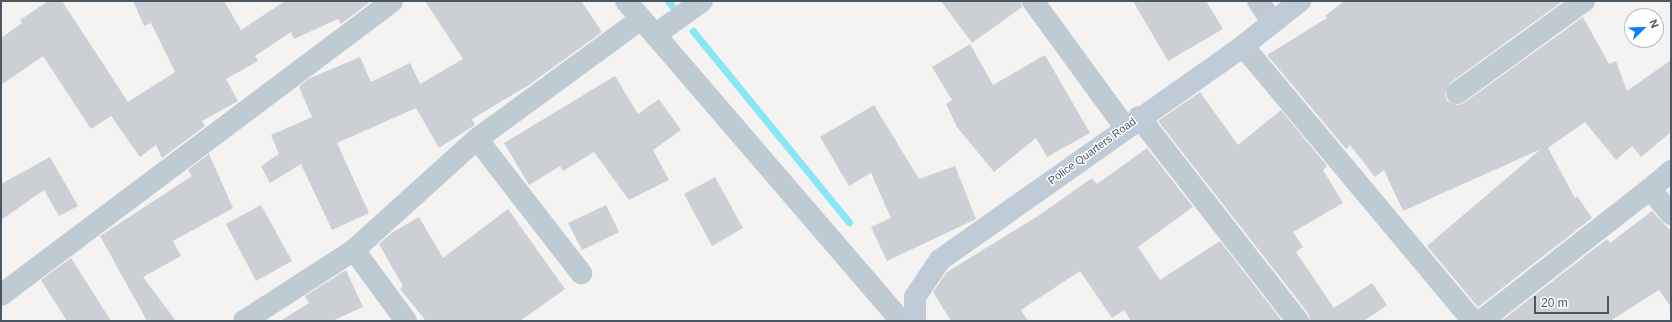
<!DOCTYPE html>
<style>
body{margin:0}
#map{position:relative;width:1672px;height:322px;overflow:hidden;background:#f5f2f2;font-family:Arial,sans-serif}
div>[style]{position:absolute}
[style*='--x']{left:calc(var(--x)*1px);top:calc(var(--y)*1px);width:calc(var(--w)*1px);rotate:calc(var(--a)*1deg)}
.stream>*{height:7px;margin:-3.5px;padding:0 3.5px;transform-origin:3.5px;border-radius:3.5px;background:#88e6f5}
.building>*{inset:0;background:#ccd0d5}
.street>*{height:22px;margin:-11px;padding:0 11px;transform-origin:11px;border-radius:11px;background:#bfcbd3}
.secondary>*{height:22px;margin:-11px;padding:0 11px;transform-origin:11px;border-radius:11px;background:#bfccd7}
span{translate:-50% -50%;white-space:nowrap;text-align:center;line-height:1.15;-webkit-text-stroke:3px #fff;paint-order:stroke}
.street-label{font-size:11px;color:#485762}
.frame{position:absolute;inset:0;border:2px solid #485762;pointer-events:none}
.north{position:absolute;left:1624px;top:8px;width:40px;height:40px;box-sizing:border-box;background:#fff;border:1px solid #b6bcc0;border-radius:50%;rotate:67deg;font-size:11px;font-weight:700;line-height:16px;text-align:center;color:#485762}
.north::after{content:'';display:block;margin:auto;width:14px;height:18px;background:#0a82f7;clip-path:polygon(50% 0,100% 100%,50% 72%,0 100%)}
.scale{position:absolute;left:1534px;top:296px;width:75px;height:18px;box-sizing:border-box;border:2px solid #485762;border-top:0;padding-left:5px;font-size:12px;line-height:14px;white-space:nowrap;color:#485762;-webkit-text-stroke:3px #fff;paint-order:stroke}
</style>
<div id="map">
<div class="stream">
<i style="--x:668;--y:1;--w:6;--a:51"></i>
<i style="--x:693;--y:31;--w:247;--a:50.8"></i>
</div>
<div class="building">
<i style="clip-path:polygon(48px 1px,62px 1px,128px 102px,175px 72px,151px 23px,144px 26px,133px 1px,224px 1px,241px 30px,285px 1px,371px 1px,341px 24px,338px 19px,294px 39px,291px 32px,255px 56px,258px 61px,226px 79px,238px 101px,202px 121px,205px 126px,162px 158px,156px 145px,140px 157px,111px 116px,91px 129px,43px 56px,1px 85px,1px 38px,22px 23px,20px 20px)"></i>
<i style="clip-path:polygon(425px 1px,581px 1px,602px 32px,529px 85px,472px 119px,475px 125px,439px 148px,416px 108px,337px 143px,369px 213px,332px 230px,301px 164px,270px 183px,261px 166px,279px 154px,271px 135px,312px 117px,299px 87px,308px 79px,360px 57px,371px 82px,410px 63px,420px 84px,463px 59px)"></i>
<i style="clip-path:polygon(941px 1px,1021px 1px,1022px 7px,972px 43px)"></i>
<i style="clip-path:polygon(1133px 1px,1206px 1px,1223px 29px,1168px 61px)"></i>
<i style="clip-path:polygon(1344px 1px,1563px 1px,1450px 83px,1445px 94px,1447px 101px,1458px 105px,1464px 103px,1583px 17px,1609px 64px,1616px 61px,1627px 91px,1671px 60px,1671px 132px,1641px 157px,1632px 146px,1616px 160px,1585px 122px,1548px 148px,1575px 198px,1577px 196px,1592px 218px,1478px 307px,1427px 246px,1541px 149px,1403px 211px,1384px 170px,1375px 177px,1350px 145px,1346px 149px,1267px 55px,1327px 18px,1325px 16px)"></i>
<i style="clip-path:polygon(970px 44px,993px 85px,1045px 55px,1090px 133px,1047px 157px,1036px 138px,994px 172px,957px 127px,946px 104px,952px 100px,932px 67px)"></i>
<i style="clip-path:polygon(615px 76px,638px 114px,659px 99px,681px 130px,653px 150px,669px 180px,629px 200px,594px 152px,563px 171px,560px 166px,529px 185px,504px 143px)"></i>
<i style="clip-path:polygon(1200px 92px,1238px 145px,1281px 110px,1327px 166px,1323px 170px,1343px 203px,1293px 232px,1303px 247px,1296px 252px,1334px 308px,1372px 283px,1387px 305px,1364px 321px,1310px 321px,1308px 313px,1158px 121px)"></i>
<i style="clip-path:polygon(874px 105px,919px 179px,955px 166px,976px 219px,887px 261px,871px 227px,891px 218px,871px 173px,849px 186px,820px 137px)"></i>
<i style="clip-path:polygon(1147px 148px,1193px 207px,1138px 247px,1160px 280px,1220px 241px,1282px 321px,1131px 321px,1124px 310px,1112px 318px,1080px 271px,1021px 310px,1028px 321px,951px 321px,933px 292px,947px 272px,1038px 216px,1092px 178px,1097px 184px)"></i>
<i style="clip-path:polygon(209px 154px,233px 208px,173px 241px,181px 256px,143px 277px,176px 321px,147px 321px,100px 236px,192px 176px,188px 170px)"></i>
<i style="clip-path:polygon(50px 157px,78px 206px,59px 216px,44px 190px,1px 220px,1px 184px)"></i>
<i style="clip-path:polygon(715px 177px,743px 228px,712px 246px,684px 194px)"></i>
<i style="clip-path:polygon(261px 205px,292px 261px,256px 281px,226px 224px)"></i>
<i style="clip-path:polygon(606px 205px,619px 232px,582px 250px,568px 223px)"></i>
<i style="clip-path:polygon(508px 209px,565px 289px,520px 321px,426px 321px,400px 289px,403px 286px,379px 244px,393px 232px,419px 217px,443px 258px)"></i>
<i style="clip-path:polygon(1652px 211px,1671px 231px,1671px 307px,1659px 290px,1610px 321px,1501px 321px,1607px 239px,1610px 243px)"></i>
<i style="clip-path:polygon(71px 258px,111px 321px,67px 321px,41px 280px)"></i>
<i style="clip-path:polygon(346px 270px,363px 307px,332px 321px,280px 321px,309px 303px,305px 296px)"></i>
</div>
<div class="street">
<i style="--x:626;--y:1;--w:422;--a:49.3"></i>
<i style="--x:1033;--y:1;--w:156;--a:53.9"></i>
<i style="--x:1258;--y:1;--w:24;--a:55"></i>
<i style="--x:655;--y:35;--w:58;--a:-35.9"></i>
<i style="--x:1243;--y:46;--w:359;--a:50.1"></i>
<i style="--x:1457;--y:93;--w:157;--a:-35.9"></i>
<i style="--x:1139;--y:117;--w:259;--a:52.1"></i>
<i style="--x:477;--y:139;--w:170;--a:52.2"></i>
<i style="--x:1671;--y:171;--w:28;--a:139"></i>
<i style="--x:1650;--y:189;--w:33;--a:50"></i>
<i style="--x:354;--y:250;--w:88;--a:53.8"></i>
<i style="--x:1;--y:295;--w:489;--a:-36.9"></i>
<i style="--x:244;--y:321;--w:131;--a:-32.8"></i>
<i style="--x:354;--y:250;--w:166;--a:-42.1"></i>
<i style="--x:477;--y:139;--w:203;--a:-36.2"></i>
<i style="--x:1481;--y:321;--w:214;--a:-38"></i>
</div>
<div class="secondary">
<i style="--x:915;--y:321;--w:24;--a:-90"></i>
<i style="--x:915;--y:297;--w:45;--a:-56"></i>
<i style="--x:940;--y:260;--w:371;--a:-35.2"></i>
<i style="--x:1243;--y:46;--w:73;--a:-38.3"></i>
</div>
<div class="street-label">
<span style="left:1092px;top:151px;rotate:-36deg">Police Quarters Road</span>
</div>
<div class="frame"></div>
<div class="north">N</div>
<div class="scale">20 m</div>
</div>
